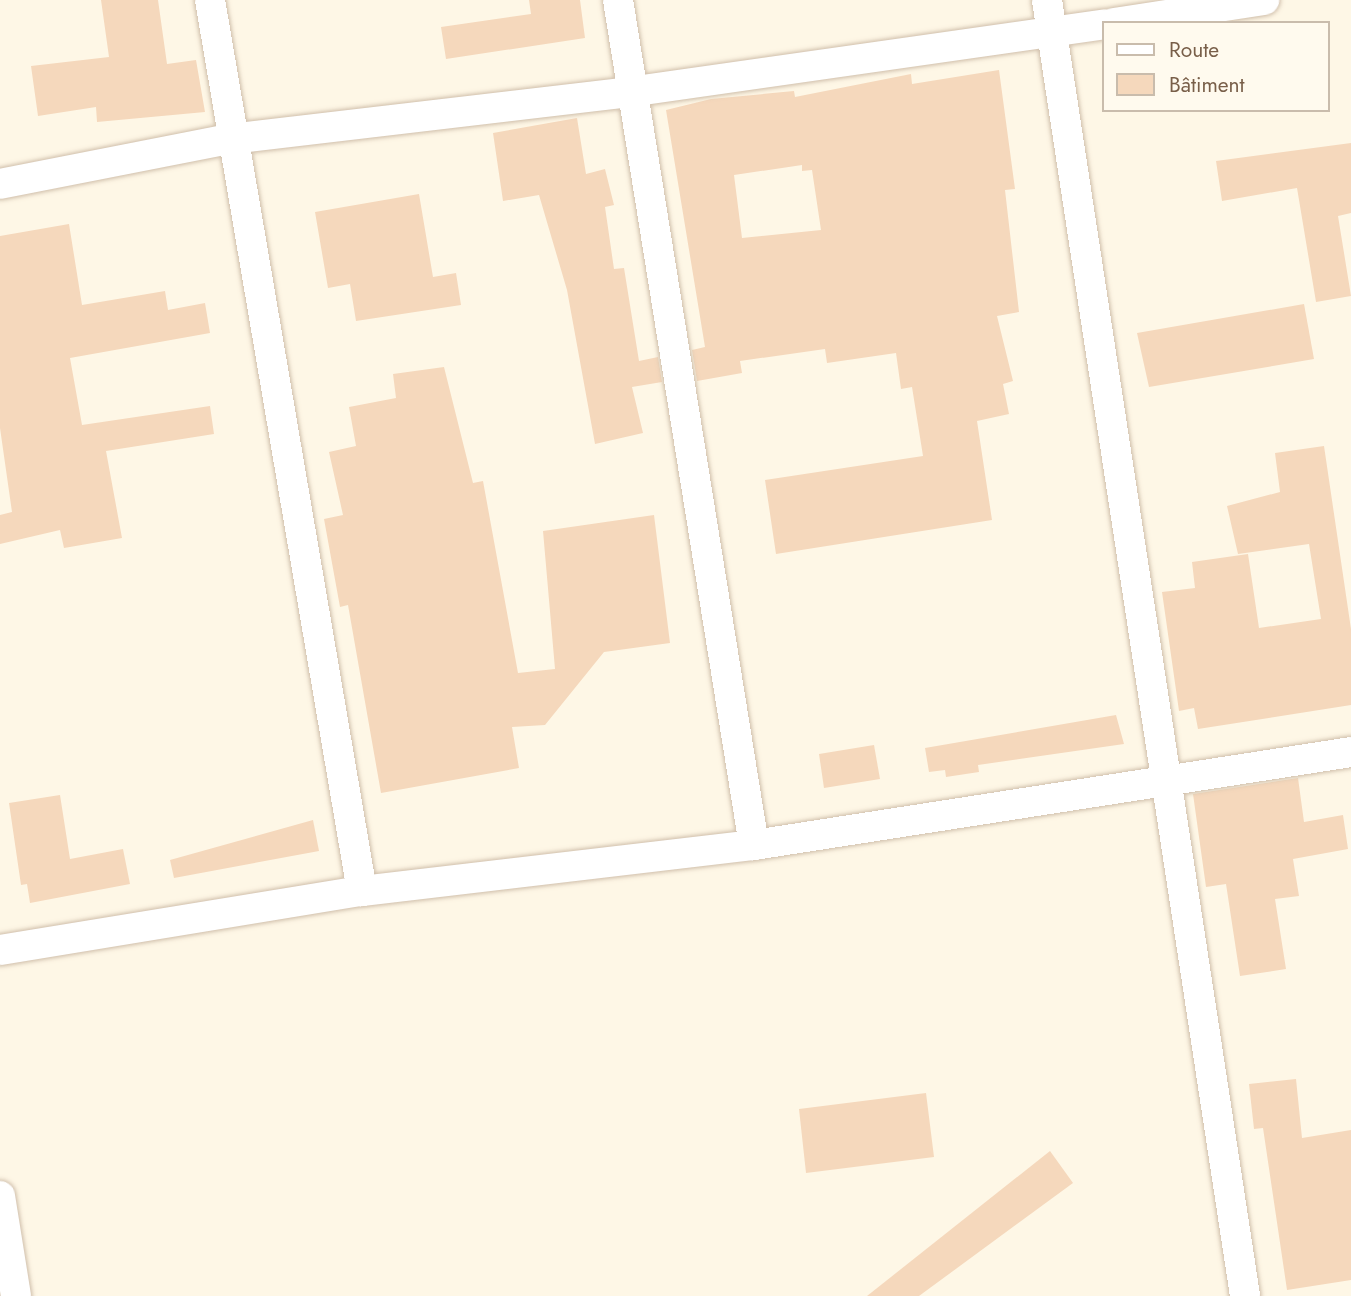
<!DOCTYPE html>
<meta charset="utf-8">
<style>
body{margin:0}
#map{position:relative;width:1351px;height:1296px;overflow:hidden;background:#fef7e6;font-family:Jost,sans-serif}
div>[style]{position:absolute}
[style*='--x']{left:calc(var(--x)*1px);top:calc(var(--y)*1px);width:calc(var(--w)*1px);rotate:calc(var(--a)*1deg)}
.building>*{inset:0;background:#f5d8bc}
.roads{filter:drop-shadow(0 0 2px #d0bfab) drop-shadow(0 0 2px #d0bfab)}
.street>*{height:30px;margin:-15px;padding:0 15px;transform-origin:15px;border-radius:15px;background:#fff}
span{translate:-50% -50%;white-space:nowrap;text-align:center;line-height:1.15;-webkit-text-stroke:5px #fffaee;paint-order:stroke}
.legend{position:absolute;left:1102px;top:21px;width:228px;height:91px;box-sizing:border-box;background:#fffaee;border:2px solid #c9bcac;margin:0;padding:9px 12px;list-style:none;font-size:21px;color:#795f49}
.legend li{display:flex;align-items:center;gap:14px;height:35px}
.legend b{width:35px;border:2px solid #c9bcac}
</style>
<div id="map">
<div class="building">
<i style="clip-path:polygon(101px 0,158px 0,167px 64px,196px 60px,205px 112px,97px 122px,96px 107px,38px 116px,31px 66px,109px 57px)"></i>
<i style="clip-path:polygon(529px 0,580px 0,585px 38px,446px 59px,441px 27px,531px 14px)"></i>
<i style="clip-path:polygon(evenodd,999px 70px,1015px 189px,1005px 190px,1019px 312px,997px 316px,1013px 381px,1003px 384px,1009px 414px,977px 421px,992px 520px,776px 554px,765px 480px,923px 456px,912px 387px,901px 389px,896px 353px,827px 363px,825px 349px,740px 361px,742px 373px,697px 381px,692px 350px,705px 347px,666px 110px,711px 99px,794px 91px,795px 97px,911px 74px,912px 84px,999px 70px,802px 165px,802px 171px,812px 170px,821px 230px,742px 238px,734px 175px,802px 165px)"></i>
<i style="clip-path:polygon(577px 118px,586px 174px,605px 169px,614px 205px,605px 207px,614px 269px,624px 268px,639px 361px,658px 357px,662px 382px,632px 387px,643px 433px,595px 444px,567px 290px,539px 195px,503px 201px,493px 133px)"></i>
<i style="clip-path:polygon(1351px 143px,1351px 213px,1338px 216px,1351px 296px,1316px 302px,1297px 188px,1222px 201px,1216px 161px)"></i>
<i style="clip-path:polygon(419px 194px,433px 277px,456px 273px,461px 305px,356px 321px,350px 284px,328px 288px,315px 212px)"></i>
<i style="clip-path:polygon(69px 224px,82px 305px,165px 291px,168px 310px,205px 303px,210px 333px,70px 358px,82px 425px,210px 406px,214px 434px,106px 451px,122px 538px,64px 548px,60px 530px,0 544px,0 515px,12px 512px,0 428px,0 236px)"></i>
<i style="clip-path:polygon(1304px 304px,1314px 359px,1149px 387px,1137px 333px)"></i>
<i style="clip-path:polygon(444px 367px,473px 483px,483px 481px,518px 673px,555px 669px,543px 531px,654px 515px,670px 643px,604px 652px,545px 725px,512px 727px,519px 768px,381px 793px,348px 605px,340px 607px,324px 519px,343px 515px,329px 452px,356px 446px,349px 407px,396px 398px,393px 374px)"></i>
<i style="clip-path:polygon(1324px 446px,1351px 629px,1351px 705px,1198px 729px,1194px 708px,1179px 711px,1162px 592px,1195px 588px,1192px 562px,1248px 554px,1259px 628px,1321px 619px,1309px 544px,1238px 554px,1227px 506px,1280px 492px,1275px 453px)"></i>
<i style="clip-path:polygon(1116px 715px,1124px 744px,978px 765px,979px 772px,946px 777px,945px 770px,929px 772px,925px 748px)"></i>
<i style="clip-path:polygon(874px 745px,880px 779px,824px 788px,819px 754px)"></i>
<i style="clip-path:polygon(1298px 778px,1304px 822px,1343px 815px,1348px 849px,1293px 859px,1299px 896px,1275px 899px,1286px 969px,1240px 976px,1226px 884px,1206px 887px,1193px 794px)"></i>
<i style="clip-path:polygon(60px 795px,70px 859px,123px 849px,130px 884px,30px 903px,27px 884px,21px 885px,9px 803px)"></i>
<i style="clip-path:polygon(313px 820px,319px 851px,174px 878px,170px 860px)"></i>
<i style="clip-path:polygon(1296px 1079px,1302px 1138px,1351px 1130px,1351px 1280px,1287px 1290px,1263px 1128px,1254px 1129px,1249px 1084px)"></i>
<i style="clip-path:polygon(926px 1093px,934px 1157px,806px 1173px,799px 1109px)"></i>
<i style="clip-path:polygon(1050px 1151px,1073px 1183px,919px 1296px,867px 1296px)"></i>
</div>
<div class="roads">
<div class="street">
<i style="--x:210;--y:0;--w:904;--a:80.32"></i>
<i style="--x:618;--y:0;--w:856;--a:80.86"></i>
<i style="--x:1047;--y:0;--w:1311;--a:81.31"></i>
<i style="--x:1114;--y:23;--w:152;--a:-8.7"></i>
<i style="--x:0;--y:184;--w:234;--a:-11.1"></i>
<i style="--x:230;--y:139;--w:402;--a:-6.7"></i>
<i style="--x:629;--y:92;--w:480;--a:-8.1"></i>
<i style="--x:0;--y:950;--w:367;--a:-9.3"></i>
<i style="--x:362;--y:891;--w:395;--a:-6.7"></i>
<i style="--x:754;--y:845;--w:604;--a:-8.85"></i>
<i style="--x:0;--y:1196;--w:101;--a:80.9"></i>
</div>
</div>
<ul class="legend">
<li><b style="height:9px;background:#fff"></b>Route</li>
<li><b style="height:19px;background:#f5d8bc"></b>Bâtiment</li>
</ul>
</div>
